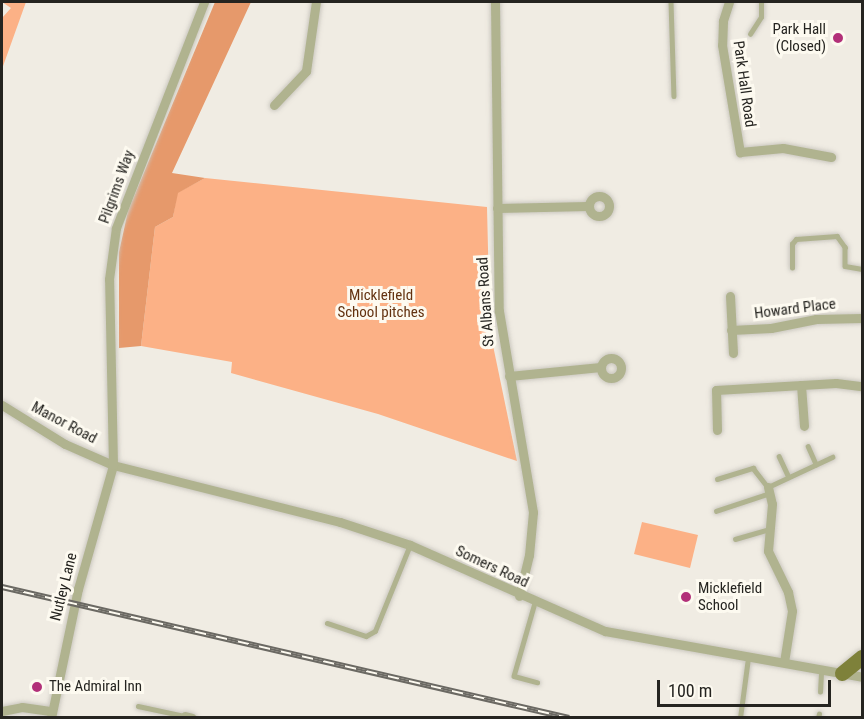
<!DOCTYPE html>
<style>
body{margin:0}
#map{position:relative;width:864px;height:719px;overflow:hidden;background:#f0ece3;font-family:"Roboto Condensed",sans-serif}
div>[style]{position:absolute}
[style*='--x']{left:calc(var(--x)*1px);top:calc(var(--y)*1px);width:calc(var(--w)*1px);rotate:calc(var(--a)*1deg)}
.green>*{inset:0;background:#fcb186}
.forest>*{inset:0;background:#e6996b}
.roads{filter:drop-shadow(0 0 2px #cbc8c0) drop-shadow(0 0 2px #cbc8c0)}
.service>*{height:4.5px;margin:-2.25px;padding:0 2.25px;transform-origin:2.25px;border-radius:2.25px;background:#b0b38f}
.minor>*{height:9px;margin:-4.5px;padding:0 4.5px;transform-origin:4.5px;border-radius:4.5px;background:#b0b38f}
.minor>.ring{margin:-4.5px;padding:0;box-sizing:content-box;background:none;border:9px solid #b0b38f;border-radius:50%}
.primary>*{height:15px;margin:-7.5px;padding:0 7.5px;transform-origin:7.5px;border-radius:7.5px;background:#7e813a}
.rail>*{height:6px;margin-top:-3px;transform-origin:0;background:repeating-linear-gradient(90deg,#fdfaf0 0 11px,#6b6963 0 22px);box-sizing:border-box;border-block:2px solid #6b6963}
.dots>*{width:16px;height:16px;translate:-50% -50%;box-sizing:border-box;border:3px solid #fdfaf0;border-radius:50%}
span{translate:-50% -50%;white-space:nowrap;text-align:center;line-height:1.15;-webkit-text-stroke:6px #fdfaf0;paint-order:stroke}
.poi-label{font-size:15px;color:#252420}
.right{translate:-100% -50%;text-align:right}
.left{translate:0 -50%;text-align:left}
.street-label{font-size:15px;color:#252420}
.park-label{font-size:15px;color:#633210}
.frame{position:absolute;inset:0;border:3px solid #252420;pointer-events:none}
.scale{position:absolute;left:657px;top:680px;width:174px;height:27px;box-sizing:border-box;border:3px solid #252420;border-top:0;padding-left:8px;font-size:18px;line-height:21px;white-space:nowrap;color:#252420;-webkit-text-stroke:4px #fdfaf0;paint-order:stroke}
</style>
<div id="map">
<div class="green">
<i style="clip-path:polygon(2px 2px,26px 2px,2px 69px,2px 18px,11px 8px)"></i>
<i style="clip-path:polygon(205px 178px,487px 207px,490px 331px,517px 461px,378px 414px,231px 373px,232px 362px,141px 346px,155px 227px,173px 217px,177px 193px)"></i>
<i style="clip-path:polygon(642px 522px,698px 535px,690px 568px,634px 554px)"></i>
</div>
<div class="forest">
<i style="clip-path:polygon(215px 2px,251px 2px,172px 173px,205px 178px,178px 193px,173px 217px,155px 227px,141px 346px,119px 348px,119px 252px,128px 211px)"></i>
</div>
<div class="roads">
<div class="service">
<i style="--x:671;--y:2;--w:94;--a:88.2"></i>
<i style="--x:750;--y:34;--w:20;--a:-57"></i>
<i style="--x:761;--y:17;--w:15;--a:-90"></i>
<i style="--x:792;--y:268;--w:24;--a:-90"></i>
<i style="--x:792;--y:244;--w:6;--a:-51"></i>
<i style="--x:796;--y:239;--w:41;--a:-4.2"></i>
<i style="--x:837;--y:236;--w:14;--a:54"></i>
<i style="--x:845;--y:247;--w:19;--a:90"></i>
<i style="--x:845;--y:266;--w:17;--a:10"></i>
<i style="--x:808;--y:446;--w:20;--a:66"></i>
<i style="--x:779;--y:456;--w:23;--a:65"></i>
<i style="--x:717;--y:479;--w:38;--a:-17"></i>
<i style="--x:753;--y:468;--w:24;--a:52"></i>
<i style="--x:768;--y:487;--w:71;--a:-25.1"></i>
<i style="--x:716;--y:511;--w:57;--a:-18.4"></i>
<i style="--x:735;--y:539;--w:35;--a:-16"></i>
<i style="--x:535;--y:603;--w:76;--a:106"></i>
<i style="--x:514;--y:676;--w:24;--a:15"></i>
<i style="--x:327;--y:623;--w:41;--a:18.4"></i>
<i style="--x:366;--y:636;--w:10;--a:-29"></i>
<i style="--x:375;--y:631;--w:93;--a:-67.9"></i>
<i style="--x:820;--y:692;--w:21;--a:-87"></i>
<i style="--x:138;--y:706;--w:48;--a:12"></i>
<i style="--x:740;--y:718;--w:61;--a:-82.4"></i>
<i style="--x:818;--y:718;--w:4;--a:-76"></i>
</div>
<div class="minor">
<i style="--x:495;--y:2;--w:309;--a:89.3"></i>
<i style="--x:499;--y:311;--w:204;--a:80.4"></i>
<i style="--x:533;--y:512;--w:43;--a:95.3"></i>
<i style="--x:529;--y:555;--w:42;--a:103.7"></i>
<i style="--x:729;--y:2;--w:20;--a:108"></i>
<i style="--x:723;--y:21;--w:24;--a:92"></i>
<i style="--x:722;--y:45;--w:109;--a:80.5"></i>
<i style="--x:740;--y:152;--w:43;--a:-5.3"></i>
<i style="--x:783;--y:148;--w:49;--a:10.6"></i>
<i style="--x:274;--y:105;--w:47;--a:-46.7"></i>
<i style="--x:306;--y:71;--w:70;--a:-81.8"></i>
<i class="ring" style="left:589px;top:196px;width:11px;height:11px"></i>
<i style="--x:497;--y:208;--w:91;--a:-1.3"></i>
<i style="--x:730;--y:296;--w:57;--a:87"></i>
<i style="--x:731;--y:330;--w:40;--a:-2.9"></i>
<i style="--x:771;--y:328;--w:46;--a:-11.3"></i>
<i style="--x:816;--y:319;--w:46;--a:-1.2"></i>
<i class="ring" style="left:601px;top:358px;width:11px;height:11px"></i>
<i style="--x:509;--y:376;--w:92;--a:-5.6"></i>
<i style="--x:801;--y:385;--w:41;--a:85.8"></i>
<i style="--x:2;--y:405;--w:74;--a:31.8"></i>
<i style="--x:65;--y:444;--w:52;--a:23.6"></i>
<i style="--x:113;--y:465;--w:234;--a:14.1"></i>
<i style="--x:340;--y:522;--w:74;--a:18.2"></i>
<i style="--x:410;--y:545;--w:213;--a:23.8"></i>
<i style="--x:605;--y:631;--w:261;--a:10.1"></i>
<i style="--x:717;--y:430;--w:40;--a:-91.4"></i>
<i style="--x:716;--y:390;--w:120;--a:-3.3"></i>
<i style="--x:836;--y:383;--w:26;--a:7"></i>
<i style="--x:768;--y:487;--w:17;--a:77"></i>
<i style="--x:772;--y:504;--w:47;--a:94.9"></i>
<i style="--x:768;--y:551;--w:46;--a:64"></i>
<i style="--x:788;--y:592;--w:19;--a:78"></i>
<i style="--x:792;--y:611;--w:52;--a:98.9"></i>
<i style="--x:2;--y:711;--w:20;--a:-11"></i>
<i style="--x:22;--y:707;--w:30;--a:8"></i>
<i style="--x:185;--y:716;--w:7;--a:16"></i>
<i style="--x:51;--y:718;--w:132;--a:-78.2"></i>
<i style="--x:78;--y:589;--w:129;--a:-74.2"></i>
<i style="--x:113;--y:465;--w:186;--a:-91.2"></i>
<i style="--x:109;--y:279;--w:51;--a:-82.2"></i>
<i style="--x:116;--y:228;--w:243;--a:-68.7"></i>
</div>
<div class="primary">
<i style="--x:842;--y:673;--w:26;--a:-39"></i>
</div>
</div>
<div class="rail">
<i style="--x:2;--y:587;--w:582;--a:13.01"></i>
</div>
<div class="dots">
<i style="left:838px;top:38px;background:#b23079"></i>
<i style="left:686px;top:597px;background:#b23079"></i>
<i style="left:37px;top:687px;background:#b23079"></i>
</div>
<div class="poi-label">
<span class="right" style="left:826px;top:38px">Park Hall<br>(Closed)</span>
<span class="left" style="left:698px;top:597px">Micklefield<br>School</span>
<span class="left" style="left:49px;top:687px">The Admiral Inn</span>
</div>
<div class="street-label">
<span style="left:744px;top:84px;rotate:82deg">Park Hall Road</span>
<span style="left:117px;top:187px;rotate:-70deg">Pilgrims Way</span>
<span style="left:486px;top:302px;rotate:-94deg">St Albans Road</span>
<span style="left:795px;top:309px;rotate:-7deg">Howard Place</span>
<span style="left:64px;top:423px;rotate:28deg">Manor Road</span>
<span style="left:492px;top:567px;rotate:25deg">Somers Road</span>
<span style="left:64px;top:587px;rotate:-76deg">Nutley Lane</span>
</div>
<div class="park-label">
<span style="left:381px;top:304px">Micklefield<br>School pitches</span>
</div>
<div class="frame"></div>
<div class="scale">100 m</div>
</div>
